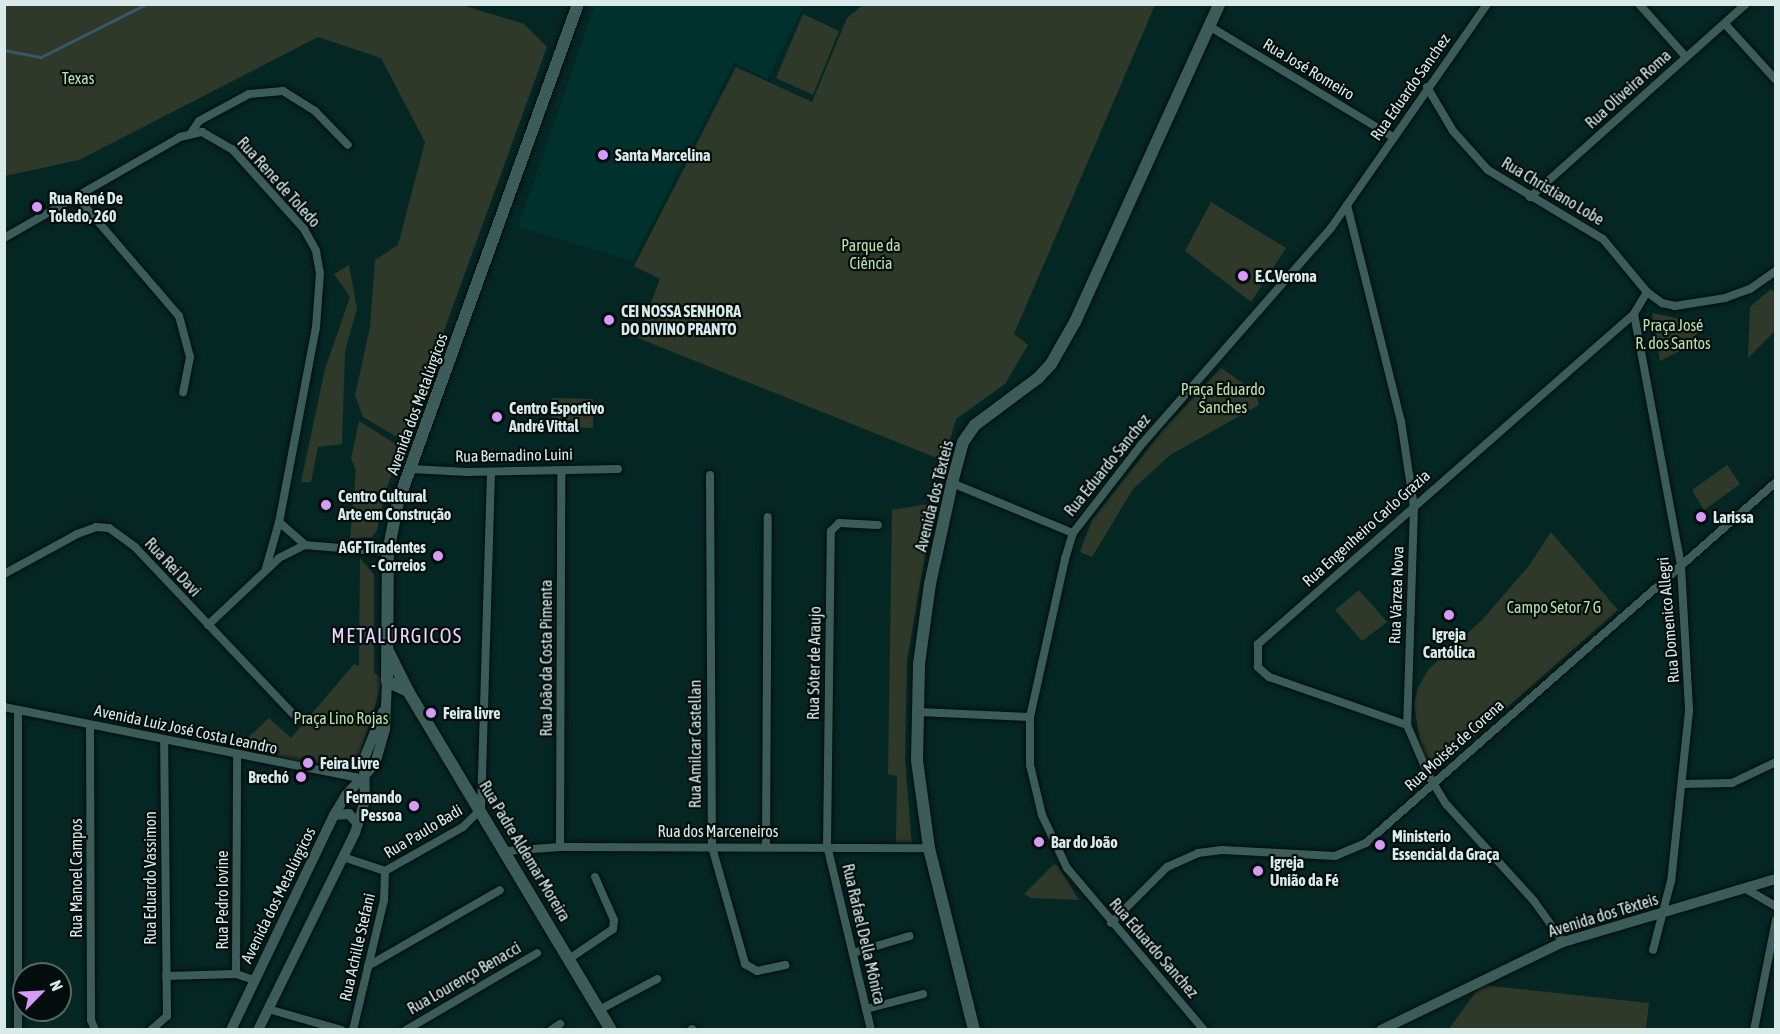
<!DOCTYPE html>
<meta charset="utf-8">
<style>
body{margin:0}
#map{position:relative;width:1780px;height:1034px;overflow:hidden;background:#052724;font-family:"Asap Condensed",sans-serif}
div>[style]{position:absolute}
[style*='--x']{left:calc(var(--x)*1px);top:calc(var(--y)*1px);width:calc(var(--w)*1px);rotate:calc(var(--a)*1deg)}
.built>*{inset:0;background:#01312d}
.green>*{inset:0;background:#2e3929}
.stream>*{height:3px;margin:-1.5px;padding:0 1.5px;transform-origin:1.5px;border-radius:1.5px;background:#36576c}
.roads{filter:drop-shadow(0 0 2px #000e0d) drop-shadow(0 0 2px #000e0d)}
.minor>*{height:8px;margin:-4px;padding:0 4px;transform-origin:4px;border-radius:4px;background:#3b5c58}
.tertiary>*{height:10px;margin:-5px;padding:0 5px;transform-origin:5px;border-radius:5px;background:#3b5c58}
.secondary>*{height:12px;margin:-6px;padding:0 6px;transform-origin:6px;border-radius:6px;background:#3b5c58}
.dots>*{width:16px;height:16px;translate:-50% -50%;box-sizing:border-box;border:3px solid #020d0c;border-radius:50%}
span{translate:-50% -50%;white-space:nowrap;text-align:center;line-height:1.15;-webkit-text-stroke:4.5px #020d0c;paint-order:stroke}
.street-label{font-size:16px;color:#d9ebe8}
.park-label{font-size:16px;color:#bbe0aa}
.poi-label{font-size:16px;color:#d9ebe8;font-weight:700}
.left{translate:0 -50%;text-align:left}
.right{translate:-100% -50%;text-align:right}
.quarter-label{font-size:20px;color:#edd4fb;letter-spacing:1.5px}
.frame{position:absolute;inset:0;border:6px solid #d9ebe8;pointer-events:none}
.north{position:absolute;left:12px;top:962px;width:60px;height:60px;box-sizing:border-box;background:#020d0c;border:2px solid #586664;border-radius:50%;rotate:66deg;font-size:16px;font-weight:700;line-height:24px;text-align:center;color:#d9ebe8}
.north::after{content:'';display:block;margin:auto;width:21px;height:27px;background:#d89af8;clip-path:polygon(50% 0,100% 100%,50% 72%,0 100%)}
</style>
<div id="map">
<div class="built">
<i style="clip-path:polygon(595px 5px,804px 5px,767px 79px,734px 63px,632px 261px,518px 227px)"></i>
</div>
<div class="green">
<i style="clip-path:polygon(4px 5px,462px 5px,524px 24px,547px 47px,404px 441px,363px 417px,355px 395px,370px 327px,375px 260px,398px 245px,425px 142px,381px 58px,318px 37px,79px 160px,5px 176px)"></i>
<i style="clip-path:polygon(863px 5px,1155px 5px,1014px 334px,1028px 345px,1005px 384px,956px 419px,944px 461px,638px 338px,660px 279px,634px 266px,736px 67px,812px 102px,847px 18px)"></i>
<i style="clip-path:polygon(803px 14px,839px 31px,813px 95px,776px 78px)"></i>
<i style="clip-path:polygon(1211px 202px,1286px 248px,1251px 302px,1185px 251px)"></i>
<i style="clip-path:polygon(349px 265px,357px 309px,345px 351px,342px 444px,318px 447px,311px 482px,301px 482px,325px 369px,350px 297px,334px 274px)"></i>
<i style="clip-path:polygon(1771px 289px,1775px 293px,1775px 331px,1748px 358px,1750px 307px)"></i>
<i style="clip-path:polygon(1652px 313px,1704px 324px,1687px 347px,1660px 361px)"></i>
<i style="clip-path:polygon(1221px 368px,1256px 392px,1259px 405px,1170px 455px,1133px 489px,1092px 557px,1080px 552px,1092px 520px,1162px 431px)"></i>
<i style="clip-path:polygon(552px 398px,593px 399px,593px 428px,551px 426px)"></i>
<i style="clip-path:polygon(359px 421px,402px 448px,386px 489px,377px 530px,372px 537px,350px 538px,356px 470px,351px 459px)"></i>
<i style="clip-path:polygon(1727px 465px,1740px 484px,1704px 510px,1692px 490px)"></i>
<i style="clip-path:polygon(934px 503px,907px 661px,905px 760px,912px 847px,896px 843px,897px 776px,888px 774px,892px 510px)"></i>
<i style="clip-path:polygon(1551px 532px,1618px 610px,1438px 768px,1432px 769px,1421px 748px,1414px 704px,1418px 688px,1428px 670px,1482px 620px,1528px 567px)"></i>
<i style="clip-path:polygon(360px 558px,374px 575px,374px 673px,383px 678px,357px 767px,274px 759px,280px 751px,241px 744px,269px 718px,291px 738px,354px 664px,359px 666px)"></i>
<i style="clip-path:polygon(1359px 590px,1387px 622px,1362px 641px,1335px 610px)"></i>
<i style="clip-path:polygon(1054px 864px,1058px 866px,1079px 900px,1031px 898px,1024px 894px)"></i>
<i style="clip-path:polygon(1481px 985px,1649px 1003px,1646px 1029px,1448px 1030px)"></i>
</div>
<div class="stream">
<i style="--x:4;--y:50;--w:38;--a:11"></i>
<i style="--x:41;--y:57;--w:118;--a:-26.8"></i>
</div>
<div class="roads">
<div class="minor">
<i style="--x:1639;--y:4;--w:71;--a:48.4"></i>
<i style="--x:1725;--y:24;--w:76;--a:47.7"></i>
<i style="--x:1209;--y:26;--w:215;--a:31.1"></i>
<i style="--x:1427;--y:87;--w:51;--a:59.4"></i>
<i style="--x:1453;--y:131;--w:52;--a:48.1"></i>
<i style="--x:1488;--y:170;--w:134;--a:31"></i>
<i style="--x:1603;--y:239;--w:69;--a:50.3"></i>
<i style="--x:1647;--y:292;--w:19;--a:36"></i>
<i style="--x:1662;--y:303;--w:13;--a:13"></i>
<i style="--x:1675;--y:306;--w:51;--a:-9.1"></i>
<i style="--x:1725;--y:298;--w:27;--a:-20"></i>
<i style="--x:1750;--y:289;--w:32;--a:-35"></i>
<i style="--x:191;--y:133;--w:14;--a:-56"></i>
<i style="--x:199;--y:121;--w:57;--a:-28.4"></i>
<i style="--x:249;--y:94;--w:34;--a:-5"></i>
<i style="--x:283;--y:91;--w:38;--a:32"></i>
<i style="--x:315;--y:111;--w:47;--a:45.9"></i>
<i style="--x:76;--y:196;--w:158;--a:49.4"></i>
<i style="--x:179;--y:316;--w:42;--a:75"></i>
<i style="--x:190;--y:357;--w:36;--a:101"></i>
<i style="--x:1530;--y:197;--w:290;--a:-41.8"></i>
<i style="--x:1347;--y:205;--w:223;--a:76"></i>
<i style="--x:1401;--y:421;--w:87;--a:81.4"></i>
<i style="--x:1414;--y:507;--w:218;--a:91.8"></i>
<i style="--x:1407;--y:725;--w:56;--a:66.7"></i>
<i style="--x:1429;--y:776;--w:33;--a:59"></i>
<i style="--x:1446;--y:804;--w:131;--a:47.8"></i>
<i style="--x:1534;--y:901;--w:50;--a:54.7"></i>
<i style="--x:4;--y:238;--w:203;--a:-29.8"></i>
<i style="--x:180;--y:137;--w:23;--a:-13"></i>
<i style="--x:202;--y:132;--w:34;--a:30"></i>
<i style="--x:232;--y:149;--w:108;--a:48"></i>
<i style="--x:304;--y:229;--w:25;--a:61"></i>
<i style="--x:316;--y:251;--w:22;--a:80"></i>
<i style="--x:320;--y:273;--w:54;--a:94.2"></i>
<i style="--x:316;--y:327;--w:198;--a:100.7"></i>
<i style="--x:279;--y:522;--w:35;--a:41"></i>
<i style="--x:1647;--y:292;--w:26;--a:121"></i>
<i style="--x:1634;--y:314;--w:256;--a:79.4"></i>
<i style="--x:1681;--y:566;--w:145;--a:86.8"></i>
<i style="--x:1689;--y:711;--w:171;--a:96"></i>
<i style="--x:1671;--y:881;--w:71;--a:104.6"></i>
<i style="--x:411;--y:469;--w:56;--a:3.1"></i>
<i style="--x:467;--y:472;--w:151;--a:-1.1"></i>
<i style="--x:710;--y:475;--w:372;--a:89.7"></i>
<i style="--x:712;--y:847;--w:122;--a:74.2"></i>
<i style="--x:745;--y:964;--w:14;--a:30"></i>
<i style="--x:757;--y:971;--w:29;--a:-12"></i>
<i style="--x:952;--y:483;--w:131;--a:22.5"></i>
<i style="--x:266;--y:568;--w:48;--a:-74.2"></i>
<i style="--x:4;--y:574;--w:83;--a:-28.7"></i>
<i style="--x:77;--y:534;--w:20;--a:-20"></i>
<i style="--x:96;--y:527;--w:13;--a:4"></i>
<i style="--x:109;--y:528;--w:32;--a:36"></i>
<i style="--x:135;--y:547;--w:230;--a:46.6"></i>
<i style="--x:208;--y:625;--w:98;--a:-43.3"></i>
<i style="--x:279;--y:558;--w:29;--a:-27"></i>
<i style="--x:305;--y:545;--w:83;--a:4.8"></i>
<i style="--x:4;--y:707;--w:366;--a:11.3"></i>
<i style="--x:918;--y:712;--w:112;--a:2.6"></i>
<i style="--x:90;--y:725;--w:295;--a:89.8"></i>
<i style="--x:91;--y:1020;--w:11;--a:68"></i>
<i style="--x:1407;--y:725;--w:146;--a:-160.8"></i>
<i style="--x:1269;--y:677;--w:15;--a:-138"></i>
<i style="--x:1258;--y:667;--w:23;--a:-90"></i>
<i style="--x:1258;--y:644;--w:500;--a:-41.27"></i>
<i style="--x:1682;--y:784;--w:50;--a:-1.1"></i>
<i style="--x:1732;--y:783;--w:49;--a:-25.5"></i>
<i style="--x:766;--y:846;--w:329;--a:-89.7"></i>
<i style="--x:560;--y:847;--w:377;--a:-89.8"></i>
<i style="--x:507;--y:851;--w:53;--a:-4.3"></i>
<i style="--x:560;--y:847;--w:369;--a:0.2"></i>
<i style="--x:343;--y:857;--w:44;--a:18.4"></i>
<i style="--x:385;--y:871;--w:90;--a:-29.4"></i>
<i style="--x:463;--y:827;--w:25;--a:-45"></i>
<i style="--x:481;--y:809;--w:337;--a:-88.3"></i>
<i style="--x:1746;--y:889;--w:34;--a:30"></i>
<i style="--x:1111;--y:923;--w:79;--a:-45"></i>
<i style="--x:1167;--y:867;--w:34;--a:-24"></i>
<i style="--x:1198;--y:853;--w:24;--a:-7"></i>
<i style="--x:1222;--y:850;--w:113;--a:3"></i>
<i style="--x:1335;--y:856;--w:34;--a:-23"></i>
<i style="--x:1366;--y:843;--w:546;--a:-41.36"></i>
<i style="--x:853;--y:953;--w:59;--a:-16.6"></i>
<i style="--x:569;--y:959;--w:53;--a:-34.3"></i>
<i style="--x:613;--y:929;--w:9;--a:-84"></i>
<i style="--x:614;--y:920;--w:47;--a:-113.8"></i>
<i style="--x:368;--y:966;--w:152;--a:-29.9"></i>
<i style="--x:236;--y:974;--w:218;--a:-89.7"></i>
<i style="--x:166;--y:976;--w:70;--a:-1.6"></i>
<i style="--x:236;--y:974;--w:20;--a:18"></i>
<i style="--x:268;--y:1009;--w:76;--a:16"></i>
<i style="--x:866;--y:1009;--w:59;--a:-14.7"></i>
<i style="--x:599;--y:1010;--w:66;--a:-28.1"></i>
<i style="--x:18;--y:1030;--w:320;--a:-90"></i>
<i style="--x:151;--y:1030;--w:21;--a:-41"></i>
<i style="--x:167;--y:1016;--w:276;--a:-90.6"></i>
<i style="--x:353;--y:1030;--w:134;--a:-76.6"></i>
<i style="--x:384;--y:900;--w:29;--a:-88"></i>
<i style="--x:406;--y:1030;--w:152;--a:-30.4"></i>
<i style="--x:551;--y:1030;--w:11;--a:-34"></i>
<i style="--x:692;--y:1030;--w:1;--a:-90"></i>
<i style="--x:871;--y:1030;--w:189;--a:-103.4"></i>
<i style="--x:827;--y:846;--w:315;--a:-89.3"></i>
<i style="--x:831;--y:531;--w:11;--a:-45"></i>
<i style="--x:839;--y:523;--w:39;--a:3"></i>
<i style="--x:1204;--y:1030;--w:212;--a:-130.2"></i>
<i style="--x:1067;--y:868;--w:59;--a:-115.3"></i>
<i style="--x:1042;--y:815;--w:51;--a:-103.5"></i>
<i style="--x:1030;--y:765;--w:48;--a:-90"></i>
<i style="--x:1030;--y:717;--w:162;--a:-77.5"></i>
<i style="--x:1065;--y:559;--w:27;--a:-73"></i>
<i style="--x:1073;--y:533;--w:111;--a:-52.3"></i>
<i style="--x:1141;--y:445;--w:288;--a:-48.8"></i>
<i style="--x:1331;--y:228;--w:273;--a:-55.1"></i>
<i style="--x:1754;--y:1030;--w:112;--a:-78.7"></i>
</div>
<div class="tertiary">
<i style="--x:334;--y:815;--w:15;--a:-4"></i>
<i style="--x:349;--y:814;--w:13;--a:48"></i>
<i style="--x:231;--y:1030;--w:238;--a:-64.4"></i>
<i style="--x:334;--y:815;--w:23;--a:-59"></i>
<i style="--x:346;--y:795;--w:42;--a:-46.9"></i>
<i style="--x:375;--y:764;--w:36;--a:-74"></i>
<i style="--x:385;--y:729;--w:48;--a:-87.6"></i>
<i style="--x:258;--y:1030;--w:220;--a:-63.8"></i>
<i style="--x:355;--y:833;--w:34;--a:-73"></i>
<i style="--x:365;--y:801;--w:42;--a:-91.4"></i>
<i style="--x:364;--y:759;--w:51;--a:-68"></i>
<i style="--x:1381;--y:1030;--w:202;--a:-25.8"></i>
<i style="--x:1563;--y:942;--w:222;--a:-16.5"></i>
</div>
<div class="secondary">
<i style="--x:389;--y:653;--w:42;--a:63.4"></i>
<i style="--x:408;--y:691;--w:395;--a:59.1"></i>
<i style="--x:408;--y:691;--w:23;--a:-155"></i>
<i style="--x:387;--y:681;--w:129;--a:-89.6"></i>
<i style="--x:388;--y:552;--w:51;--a:-78.7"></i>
<i style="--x:398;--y:502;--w:530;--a:-70.13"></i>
<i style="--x:974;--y:1030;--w:187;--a:-103.9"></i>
<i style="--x:929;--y:848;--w:89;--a:-97.8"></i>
<i style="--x:917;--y:760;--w:96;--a:-88.8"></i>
<i style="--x:919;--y:664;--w:81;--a:-82.2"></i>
<i style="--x:930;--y:584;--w:103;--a:-77.7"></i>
<i style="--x:952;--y:483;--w:42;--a:-75"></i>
<i style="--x:963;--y:442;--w:21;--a:-55"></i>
<i style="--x:975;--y:425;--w:79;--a:-36.7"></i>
<i style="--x:1038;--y:378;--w:19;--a:-47"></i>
<i style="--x:1051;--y:364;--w:48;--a:-60.3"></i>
<i style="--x:1075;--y:322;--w:349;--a:-65.6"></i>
</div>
</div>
<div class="dots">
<i style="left:603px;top:155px;background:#d89af8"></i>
<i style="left:37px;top:207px;background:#d89af8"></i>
<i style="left:1243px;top:276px;background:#d89af8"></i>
<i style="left:609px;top:320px;background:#d89af8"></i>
<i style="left:497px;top:417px;background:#d89af8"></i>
<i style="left:326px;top:505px;background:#d89af8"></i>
<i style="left:1701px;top:517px;background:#d89af8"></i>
<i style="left:438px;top:556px;background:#d89af8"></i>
<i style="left:1449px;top:615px;background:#d89af8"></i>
<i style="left:431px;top:713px;background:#d89af8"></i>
<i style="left:308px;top:763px;background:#d89af8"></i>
<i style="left:301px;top:777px;background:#d89af8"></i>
<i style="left:414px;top:806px;background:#d89af8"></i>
<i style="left:1039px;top:842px;background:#d89af8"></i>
<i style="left:1380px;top:845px;background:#d89af8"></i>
<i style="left:1258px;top:871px;background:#d89af8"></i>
</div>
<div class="street-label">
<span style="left:1309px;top:69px;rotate:31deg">Rua José Romeiro</span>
<span style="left:1410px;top:87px;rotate:-55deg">Rua Eduardo Sanchez</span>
<span style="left:1628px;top:89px;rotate:-42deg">Rua Oliveira Roma</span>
<span style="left:279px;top:182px;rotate:48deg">Rua Rene de Toledo</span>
<span style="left:1553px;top:191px;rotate:31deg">Rua Christiano Lobe</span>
<span style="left:417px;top:404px;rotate:-70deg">Avenida dos Metalúrgicos</span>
<span style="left:514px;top:455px;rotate:-1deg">Rua Bernadino Luini</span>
<span style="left:1107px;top:465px;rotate:-51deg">Rua Eduardo Sanchez</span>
<span style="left:934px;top:496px;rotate:-76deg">Avenida dos Têxteis</span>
<span style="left:1366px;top:528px;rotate:-42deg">Rua Engenheiro Carlo Grazia</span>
<span style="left:173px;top:567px;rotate:47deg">Rua Rei Davi</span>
<span style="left:1396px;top:595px;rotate:-88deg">Rua Várzea Nova</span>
<span style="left:1668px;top:620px;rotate:-95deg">Rua Domenico Allegri</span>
<span style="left:546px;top:658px;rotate:-90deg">Rua João da Costa Pimenta</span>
<span style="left:814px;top:663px;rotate:-89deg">Rua Sóter de Araujo</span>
<span style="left:186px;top:729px;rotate:12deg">Avenida Luiz José Costa Leandro</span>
<span style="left:695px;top:744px;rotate:-90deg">Rua Amilcar Castellan</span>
<span style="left:1454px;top:745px;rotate:-42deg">Rua Moisés de Corena</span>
<span style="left:423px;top:831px;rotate:-31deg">Rua Paulo Badi</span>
<span style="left:718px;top:831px">Rua dos Marceneiros</span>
<span style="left:525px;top:851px;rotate:59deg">Rua Padre Aldemar Moreira</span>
<span style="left:76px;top:878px;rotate:-90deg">Rua Manoel Campos</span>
<span style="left:150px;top:878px;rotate:-90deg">Rua Eduardo Vassimon</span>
<span style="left:278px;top:895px;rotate:-64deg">Avenida dos Metalúrgicos</span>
<span style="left:222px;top:900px;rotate:-90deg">Rua Pedro Iovine</span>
<span style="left:1603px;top:915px;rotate:-17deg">Avenida dos Têxteis</span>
<span style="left:864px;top:934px;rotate:77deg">Rua Rafael Della Mônica</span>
<span style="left:357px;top:947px;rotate:-77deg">Rua Achille Stefani</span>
<span style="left:1154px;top:948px;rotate:49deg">Rua Eduardo Sanchez</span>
<span style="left:464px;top:978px;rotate:-30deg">Rua Lourenço Benacci</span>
</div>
<div class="park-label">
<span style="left:78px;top:78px">Texas</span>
<span style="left:871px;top:254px">Parque da<br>Ciência</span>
<span style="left:1673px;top:334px">Praça José<br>R. dos Santos</span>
<span style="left:1223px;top:398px">Praça Eduardo<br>Sanches</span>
<span style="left:1554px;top:607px">Campo Setor 7 G</span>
<span style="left:341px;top:718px">Praça Lino Rojas</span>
</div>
<div class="poi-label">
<span class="left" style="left:615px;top:155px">Santa Marcelina</span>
<span class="left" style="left:49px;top:207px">Rua René De<br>Toledo, 260</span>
<span class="left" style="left:1255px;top:276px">E.C.Verona</span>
<span class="left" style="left:621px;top:320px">CEI NOSSA SENHORA<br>DO DIVINO PRANTO</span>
<span class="left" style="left:509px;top:417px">Centro Esportivo<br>André Vittal</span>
<span class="left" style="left:338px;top:505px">Centro Cultural<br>Arte em Construção</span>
<span class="left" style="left:1713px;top:517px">Larissa</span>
<span class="right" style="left:426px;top:556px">AGF Tiradentes<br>- Correios</span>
<span style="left:1449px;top:643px">Igreja<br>Cartólica</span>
<span class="left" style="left:443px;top:713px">Feira livre</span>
<span class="left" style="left:320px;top:763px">Feira Livre</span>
<span class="right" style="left:289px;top:777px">Brechó</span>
<span class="right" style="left:402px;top:806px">Fernando<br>Pessoa</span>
<span class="left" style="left:1392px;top:845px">Ministerio<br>Essencial da Graça</span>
<span class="left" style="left:1051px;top:842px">Bar do João</span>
<span class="left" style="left:1270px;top:871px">Igreja<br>União da Fé</span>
</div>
<div class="quarter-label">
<span style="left:397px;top:635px">METALÚRGICOS</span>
</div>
<div class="frame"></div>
<div class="north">N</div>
</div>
